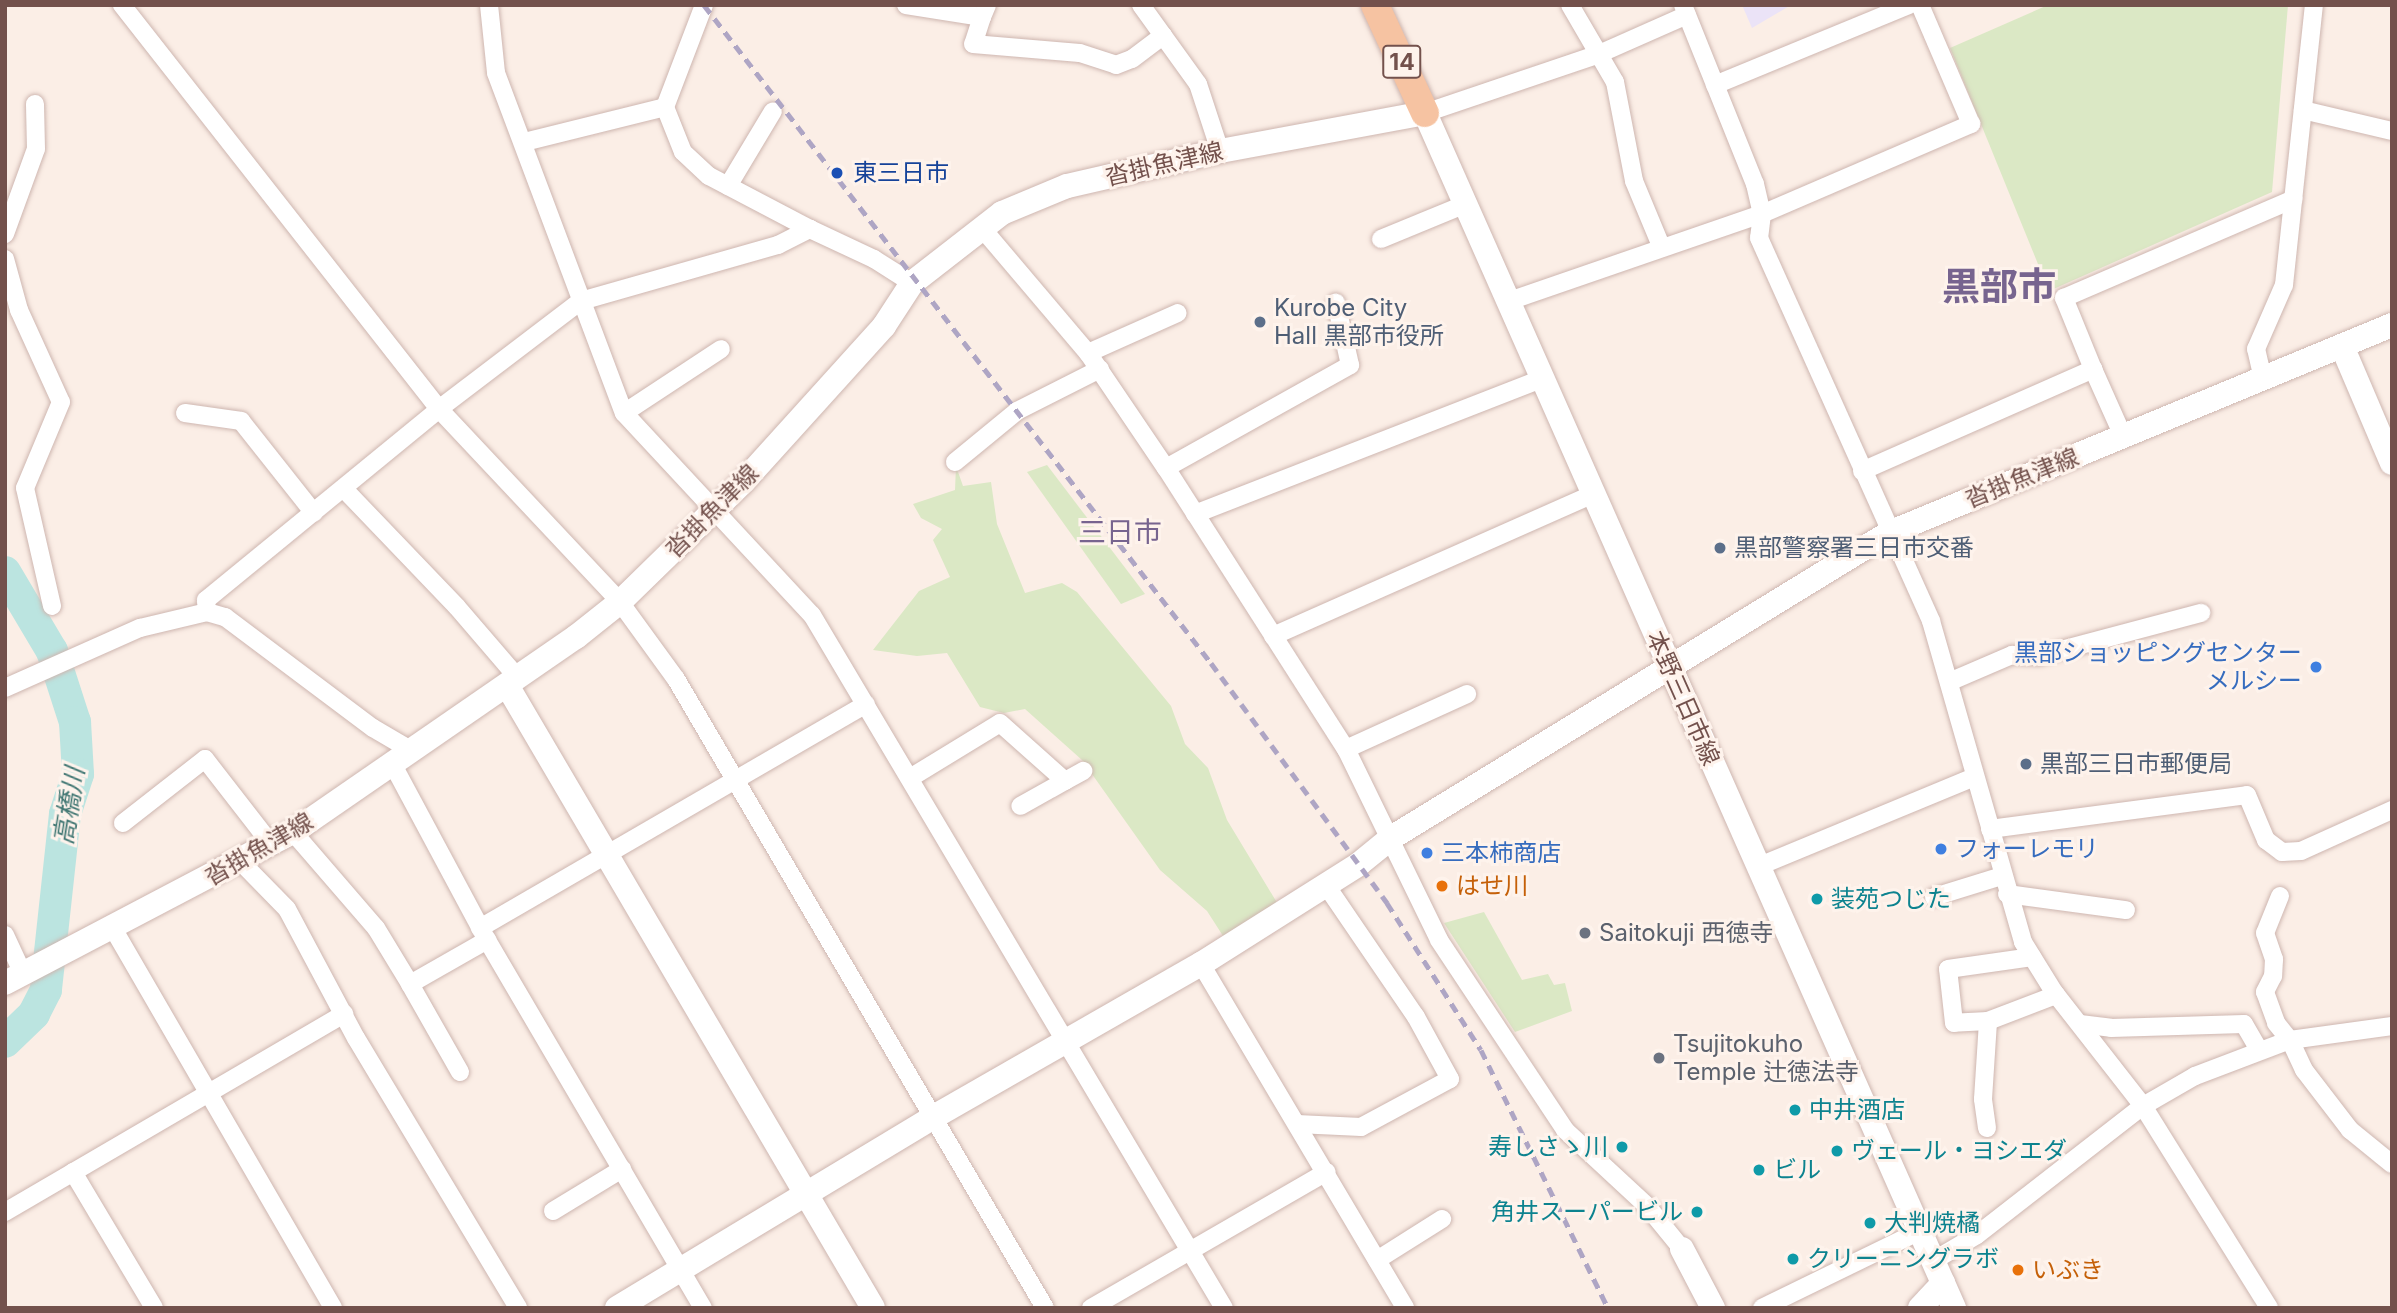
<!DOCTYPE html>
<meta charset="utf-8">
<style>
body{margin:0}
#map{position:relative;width:2397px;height:1313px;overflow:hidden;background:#fbeee6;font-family:Inter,"Noto Sans JP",sans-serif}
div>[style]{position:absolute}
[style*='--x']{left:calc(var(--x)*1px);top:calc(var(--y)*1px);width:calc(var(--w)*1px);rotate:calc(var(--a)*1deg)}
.education>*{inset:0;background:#ebe3f7}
.green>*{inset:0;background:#dbe8c5}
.river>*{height:32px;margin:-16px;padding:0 16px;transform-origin:16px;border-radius:16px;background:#bbe4e0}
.roads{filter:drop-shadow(0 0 2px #ceb6b0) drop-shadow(0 0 2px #ceb6b0)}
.street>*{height:18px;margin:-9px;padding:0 9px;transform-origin:9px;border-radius:9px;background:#fff}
.secondary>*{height:24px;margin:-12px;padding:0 12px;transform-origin:12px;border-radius:12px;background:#fff}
.primary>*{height:28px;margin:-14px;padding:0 14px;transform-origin:14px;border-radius:14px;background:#f6c3a2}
.rail>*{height:5px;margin-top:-2.5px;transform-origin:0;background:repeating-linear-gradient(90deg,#aea5c4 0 10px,transparent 0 17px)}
.dots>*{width:19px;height:19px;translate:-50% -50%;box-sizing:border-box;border:4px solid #fef3ec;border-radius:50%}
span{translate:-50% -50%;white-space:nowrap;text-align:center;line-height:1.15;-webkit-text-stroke:6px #fef3ec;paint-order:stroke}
.shield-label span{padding:2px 5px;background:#fef3ec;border:2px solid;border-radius:5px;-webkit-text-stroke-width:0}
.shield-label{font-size:23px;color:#73514c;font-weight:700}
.street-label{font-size:24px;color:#73514c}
.transit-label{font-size:24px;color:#164399}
.left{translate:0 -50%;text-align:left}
.service-label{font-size:24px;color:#4e5e75}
.shop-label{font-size:24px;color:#366cbe}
.right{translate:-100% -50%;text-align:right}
.food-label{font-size:24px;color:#c56008}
.culture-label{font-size:24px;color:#0d838f}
.worship-label{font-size:24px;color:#5b616d}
.water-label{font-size:26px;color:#417773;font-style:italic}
.quarter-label{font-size:28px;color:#77648f}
.town-label{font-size:38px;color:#77648f;font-weight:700}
.frame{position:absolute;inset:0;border:7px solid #73514c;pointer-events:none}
</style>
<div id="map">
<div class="education">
<i style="clip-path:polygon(1742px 5px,1791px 5px,1752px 28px)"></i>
</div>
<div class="green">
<i style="clip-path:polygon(2048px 5px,2288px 5px,2272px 192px,2049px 291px,1950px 48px)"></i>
<i style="clip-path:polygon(1047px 465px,1145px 594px,1121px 604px,1027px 472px)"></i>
<i style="clip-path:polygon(956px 466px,963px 486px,991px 482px,997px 524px,1025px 593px,1062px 583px,1077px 592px,1171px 706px,1185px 744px,1208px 768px,1227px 820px,1279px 906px,1225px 939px,1207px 911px,1160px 870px,1082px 760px,1025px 709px,1004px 713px,980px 707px,947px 653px,917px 656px,873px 650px,919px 591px,950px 577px,933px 540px,942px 529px,921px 518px,913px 504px,955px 490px)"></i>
<i style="clip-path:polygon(1484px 912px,1522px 980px,1548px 974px,1554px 985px,1565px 983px,1572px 1011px,1515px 1032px,1444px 923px)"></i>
</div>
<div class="river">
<i style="--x:5;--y:572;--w:92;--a:59.3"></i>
<i style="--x:52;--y:651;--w:75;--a:72.1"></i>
<i style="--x:75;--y:722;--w:52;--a:86.7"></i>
<i style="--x:78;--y:774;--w:42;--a:108"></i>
<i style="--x:65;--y:814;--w:177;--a:96.2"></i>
<i style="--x:46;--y:990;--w:27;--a:117"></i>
<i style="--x:34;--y:1014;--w:40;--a:136"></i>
</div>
<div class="roads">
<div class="street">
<i style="--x:122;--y:5;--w:514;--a:51.88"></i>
<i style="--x:439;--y:409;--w:265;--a:46.8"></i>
<i style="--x:620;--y:602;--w:95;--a:54"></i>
<i style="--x:676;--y:679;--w:729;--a:59.6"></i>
<i style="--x:489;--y:5;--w:68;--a:84.1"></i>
<i style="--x:496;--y:73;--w:363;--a:69.4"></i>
<i style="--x:624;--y:413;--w:276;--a:47.1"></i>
<i style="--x:812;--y:615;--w:806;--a:59.27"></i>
<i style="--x:704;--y:5;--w:109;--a:110.9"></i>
<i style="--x:665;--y:107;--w:48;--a:68.2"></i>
<i style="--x:683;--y:152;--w:35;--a:43"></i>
<i style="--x:709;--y:176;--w:114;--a:27.7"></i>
<i style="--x:906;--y:5;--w:77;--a:9"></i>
<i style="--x:982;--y:17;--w:13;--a:-67"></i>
<i style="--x:1141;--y:5;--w:97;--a:54.2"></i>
<i style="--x:1198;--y:84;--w:71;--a:71.8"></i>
<i style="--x:1570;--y:5;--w:89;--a:59.7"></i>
<i style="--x:1615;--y:82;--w:101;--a:79.1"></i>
<i style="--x:1634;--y:181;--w:70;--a:67.4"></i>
<i style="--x:1683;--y:5;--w:193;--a:68.1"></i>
<i style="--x:1755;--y:184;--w:31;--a:77"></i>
<i style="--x:1762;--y:214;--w:24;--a:97"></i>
<i style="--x:1759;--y:238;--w:420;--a:65.8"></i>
<i style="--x:1931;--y:621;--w:334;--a:74"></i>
<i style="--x:2023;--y:942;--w:59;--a:58.2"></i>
<i style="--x:2054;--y:992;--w:145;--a:52"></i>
<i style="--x:2143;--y:1106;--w:238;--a:58"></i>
<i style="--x:982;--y:17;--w:28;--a:108"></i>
<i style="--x:973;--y:44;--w:107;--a:4.8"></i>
<i style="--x:1080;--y:53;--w:38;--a:18"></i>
<i style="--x:1116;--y:65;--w:17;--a:-21"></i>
<i style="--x:1132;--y:59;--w:39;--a:-37"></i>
<i style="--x:1715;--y:85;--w:210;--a:-22.4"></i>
<i style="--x:2303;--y:110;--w:91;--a:13.3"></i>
<i style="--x:1425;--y:113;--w:184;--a:-18.7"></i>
<i style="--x:1599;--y:54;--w:96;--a:-23.9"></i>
<i style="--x:524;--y:142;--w:145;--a:-13.9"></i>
<i style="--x:728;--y:186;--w:87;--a:-59"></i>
<i style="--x:981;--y:227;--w:165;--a:49.7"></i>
<i style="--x:1088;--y:353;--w:139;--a:55.9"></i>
<i style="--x:1166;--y:468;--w:334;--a:57.4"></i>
<i style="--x:1346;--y:749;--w:212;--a:64"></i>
<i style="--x:1439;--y:940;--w:228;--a:56.4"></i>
<i style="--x:1565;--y:1130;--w:112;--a:42.8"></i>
<i style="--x:1647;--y:1206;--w:55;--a:50.9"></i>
<i style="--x:5;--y:234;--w:90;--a:-70"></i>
<i style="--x:36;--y:149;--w:45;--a:-91.3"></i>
<i style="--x:1381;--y:239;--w:92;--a:-22.4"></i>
<i style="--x:5;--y:259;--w:53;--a:74.6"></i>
<i style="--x:19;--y:310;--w:101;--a:65.5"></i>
<i style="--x:61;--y:402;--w:93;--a:112.7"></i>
<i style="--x:25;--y:488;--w:121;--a:77.1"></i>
<i style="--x:1509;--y:301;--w:268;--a:-19"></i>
<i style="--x:1762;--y:214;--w:228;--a:-23.3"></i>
<i style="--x:1971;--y:124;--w:129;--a:-113.2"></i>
<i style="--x:1088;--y:353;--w:98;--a:-24"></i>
<i style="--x:2093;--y:369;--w:77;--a:-112.2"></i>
<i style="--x:2064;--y:298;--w:250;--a:-23.3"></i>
<i style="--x:2263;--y:379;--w:31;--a:-103"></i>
<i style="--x:2256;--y:349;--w:70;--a:-66.4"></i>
<i style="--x:2284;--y:285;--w:282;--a:-83.9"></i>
<i style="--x:185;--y:413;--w:57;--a:8.1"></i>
<i style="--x:241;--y:421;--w:117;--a:51.6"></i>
<i style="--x:624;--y:413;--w:116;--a:-33.4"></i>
<i style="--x:955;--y:462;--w:80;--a:-39.4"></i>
<i style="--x:1017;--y:411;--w:93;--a:-26.8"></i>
<i style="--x:1166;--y:468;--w:211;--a:-29.2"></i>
<i style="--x:1350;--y:365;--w:64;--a:-102.7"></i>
<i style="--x:1862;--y:471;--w:253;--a:-23.8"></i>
<i style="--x:2093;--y:369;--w:73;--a:65.9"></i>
<i style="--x:344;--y:489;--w:163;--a:46.2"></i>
<i style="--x:457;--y:607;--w:95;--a:49.3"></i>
<i style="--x:1195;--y:514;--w:372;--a:-21.3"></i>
<i style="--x:207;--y:612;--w:19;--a:16"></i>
<i style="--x:225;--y:617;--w:185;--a:36.9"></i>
<i style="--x:373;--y:728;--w:45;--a:30.5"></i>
<i style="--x:1273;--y:636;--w:348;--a:-23.9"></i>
<i style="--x:1949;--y:682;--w:69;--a:-23.2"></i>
<i style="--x:2012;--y:655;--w:27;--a:2"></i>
<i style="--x:2039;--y:656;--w:168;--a:-14.9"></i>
<i style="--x:5;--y:688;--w:148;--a:-24"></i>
<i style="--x:140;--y:628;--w:69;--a:-13.4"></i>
<i style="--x:207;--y:612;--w:12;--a:-95"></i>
<i style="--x:206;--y:600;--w:301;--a:-39.3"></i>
<i style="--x:439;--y:409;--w:178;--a:-37.3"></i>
<i style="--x:581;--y:301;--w:205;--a:-15.9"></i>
<i style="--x:778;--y:245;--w:36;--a:-27"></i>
<i style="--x:810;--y:229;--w:71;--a:25.1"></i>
<i style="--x:874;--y:259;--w:45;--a:32.3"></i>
<i style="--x:1346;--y:749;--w:133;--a:-24.4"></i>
<i style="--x:393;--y:765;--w:199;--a:61.8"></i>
<i style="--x:487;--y:940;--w:427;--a:59.6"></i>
<i style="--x:910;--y:778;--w:105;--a:-31.4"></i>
<i style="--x:1000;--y:723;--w:87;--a:41.7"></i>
<i style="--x:1065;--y:781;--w:51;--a:150.9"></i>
<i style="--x:1065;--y:781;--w:21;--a:-29"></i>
<i style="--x:123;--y:823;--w:104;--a:-38"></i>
<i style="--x:205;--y:759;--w:108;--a:52.2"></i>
<i style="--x:1990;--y:829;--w:259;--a:-7.5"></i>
<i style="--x:2247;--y:795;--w:49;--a:67.1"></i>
<i style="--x:2266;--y:840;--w:20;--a:37"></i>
<i style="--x:2282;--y:852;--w:19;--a:-3"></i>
<i style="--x:2301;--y:851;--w:100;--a:-24.3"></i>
<i style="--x:293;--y:832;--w:127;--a:49.2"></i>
<i style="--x:376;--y:928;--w:66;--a:58.7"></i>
<i style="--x:240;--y:861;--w:67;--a:45.6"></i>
<i style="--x:287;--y:909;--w:146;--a:61.9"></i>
<i style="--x:356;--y:1038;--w:315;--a:59"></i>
<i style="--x:1757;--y:867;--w:235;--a:-22.5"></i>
<i style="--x:2007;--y:894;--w:120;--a:7.7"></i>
<i style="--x:2280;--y:896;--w:40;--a:112"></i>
<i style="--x:2265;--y:933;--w:28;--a:71"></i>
<i style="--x:2274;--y:959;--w:17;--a:93"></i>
<i style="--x:2273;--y:976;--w:18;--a:117"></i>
<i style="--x:2265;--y:992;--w:33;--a:70"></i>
<i style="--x:2276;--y:1023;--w:22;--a:51"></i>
<i style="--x:2290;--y:1040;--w:33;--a:65"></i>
<i style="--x:2304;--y:1070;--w:76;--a:52.5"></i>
<i style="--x:2350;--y:1130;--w:54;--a:39"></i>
<i style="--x:1934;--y:897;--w:71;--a:-17.2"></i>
<i style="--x:480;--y:928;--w:446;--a:-30.1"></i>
<i style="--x:114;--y:930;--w:437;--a:59.9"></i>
<i style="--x:5;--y:935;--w:43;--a:65.2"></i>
<i style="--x:1201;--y:964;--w:400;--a:59.3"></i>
<i style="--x:1988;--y:1021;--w:34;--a:177"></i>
<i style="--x:1954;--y:1023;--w:54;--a:-96.3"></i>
<i style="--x:1948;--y:969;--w:85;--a:-8.1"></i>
<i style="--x:2080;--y:1024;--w:31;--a:7"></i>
<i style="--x:2111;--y:1028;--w:133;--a:-1.7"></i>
<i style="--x:2244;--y:1024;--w:30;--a:60"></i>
<i style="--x:460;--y:1072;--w:101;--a:-119.6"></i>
<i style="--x:410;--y:984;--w:89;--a:-29.7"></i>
<i style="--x:1297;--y:1124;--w:64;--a:2.7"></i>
<i style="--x:1361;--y:1127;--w:101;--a:-28.3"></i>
<i style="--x:1450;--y:1079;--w:71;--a:-118.7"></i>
<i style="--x:1416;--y:1017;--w:160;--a:-124.3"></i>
<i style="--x:1987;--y:1128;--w:29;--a:-98"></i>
<i style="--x:1983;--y:1099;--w:78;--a:-86.3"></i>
<i style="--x:1988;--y:1021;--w:73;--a:-20.9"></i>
<i style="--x:73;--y:1172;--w:158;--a:59.2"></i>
<i style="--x:553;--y:1211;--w:81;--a:-31.3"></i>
<i style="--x:5;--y:1212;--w:393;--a:-30.3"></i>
<i style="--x:1377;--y:1260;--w:77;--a:-32.2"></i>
<i style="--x:1933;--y:1261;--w:51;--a:-30.6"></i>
<i style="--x:1977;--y:1235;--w:210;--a:-37.9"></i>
<i style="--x:2143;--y:1106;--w:60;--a:-30"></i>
<i style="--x:2195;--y:1076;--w:102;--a:-20.8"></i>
<i style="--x:2290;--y:1040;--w:103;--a:-7.8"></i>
<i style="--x:1091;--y:1308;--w:272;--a:-30"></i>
<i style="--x:1762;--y:1308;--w:176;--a:-26"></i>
</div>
<div class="secondary">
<i style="--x:2342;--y:346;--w:127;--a:66.9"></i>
<i style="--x:508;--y:687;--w:720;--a:59.55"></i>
<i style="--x:5;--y:983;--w:325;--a:-27.7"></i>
<i style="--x:293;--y:832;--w:344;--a:-34.6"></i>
<i style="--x:576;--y:637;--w:56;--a:-38.5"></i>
<i style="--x:620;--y:602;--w:173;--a:-44.3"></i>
<i style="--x:744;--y:481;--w:209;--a:-47.9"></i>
<i style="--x:884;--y:326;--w:51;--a:-56.9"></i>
<i style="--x:912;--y:283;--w:114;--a:-37.9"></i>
<i style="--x:1002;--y:213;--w:70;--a:-22.6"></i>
<i style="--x:1067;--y:186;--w:157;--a:-12.9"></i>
<i style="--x:1220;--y:151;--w:208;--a:-10.5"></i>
<i style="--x:1425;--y:113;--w:1307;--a:66.12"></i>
<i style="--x:1682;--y:1249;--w:67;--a:62.3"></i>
<i style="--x:617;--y:1308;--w:366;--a:-31.1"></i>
<i style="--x:930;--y:1119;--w:312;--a:-29.8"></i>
<i style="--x:1201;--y:964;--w:187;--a:-32.3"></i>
<i style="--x:1359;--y:864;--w:41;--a:-39.1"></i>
<i style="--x:1391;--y:838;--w:584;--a:-31.49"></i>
<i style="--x:1889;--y:533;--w:544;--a:-22.47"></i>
<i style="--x:1920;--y:1308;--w:34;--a:-47"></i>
</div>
<div class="primary">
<i style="--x:1375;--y:5;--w:119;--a:65.2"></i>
</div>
</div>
<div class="rail">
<i style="--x:704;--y:5;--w:831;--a:52.39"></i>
<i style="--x:1211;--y:663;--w:298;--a:53.7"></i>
<i style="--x:1387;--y:903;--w:174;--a:57.4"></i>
<i style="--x:1481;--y:1050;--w:288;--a:63.8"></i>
</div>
<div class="dots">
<i style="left:837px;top:173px;background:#1a4fb4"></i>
<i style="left:1260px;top:322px;background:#5c6f8a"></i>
<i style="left:1720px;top:548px;background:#5c6f8a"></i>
<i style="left:2316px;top:667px;background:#3f7fe0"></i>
<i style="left:2026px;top:764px;background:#5c6f8a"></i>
<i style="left:1941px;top:849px;background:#3f7fe0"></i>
<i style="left:1427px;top:853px;background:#3f7fe0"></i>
<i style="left:1442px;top:886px;background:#e8710a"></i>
<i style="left:1817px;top:899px;background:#0f9aa8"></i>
<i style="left:1585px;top:933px;background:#6b7280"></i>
<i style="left:1659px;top:1058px;background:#6b7280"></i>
<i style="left:1795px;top:1110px;background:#0f9aa8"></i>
<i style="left:1622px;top:1147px;background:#0f9aa8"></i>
<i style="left:1837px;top:1151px;background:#0f9aa8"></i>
<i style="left:1759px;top:1170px;background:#0f9aa8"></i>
<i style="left:1697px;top:1212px;background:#0f9aa8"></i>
<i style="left:1870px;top:1223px;background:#0f9aa8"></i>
<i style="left:1793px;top:1259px;background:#0f9aa8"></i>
<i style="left:2018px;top:1270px;background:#e8710a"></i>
</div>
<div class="shield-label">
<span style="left:1402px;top:62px">14</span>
</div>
<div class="street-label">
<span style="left:1164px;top:164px;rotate:-13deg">沓掛魚津線</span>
<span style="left:2022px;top:478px;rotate:-22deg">沓掛魚津線</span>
<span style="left:712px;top:511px;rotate:-45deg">沓掛魚津線</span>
<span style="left:1683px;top:698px;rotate:66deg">本野三日市線</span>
<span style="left:259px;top:849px;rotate:-30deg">沓掛魚津線</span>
</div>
<div class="transit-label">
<span class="left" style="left:853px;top:173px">東三日市</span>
</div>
<div class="service-label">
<span class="left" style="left:1274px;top:322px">Kurobe City<br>Hall 黒部市役所</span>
<span class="left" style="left:1734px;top:548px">黒部警察署三日市交番</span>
<span class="left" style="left:2040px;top:764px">黒部三日市郵便局</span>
</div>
<div class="shop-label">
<span class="right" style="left:2302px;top:667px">黒部ショッピングセンター<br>メルシー</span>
<span class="left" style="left:1955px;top:849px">フォーレモリ</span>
<span class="left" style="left:1441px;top:853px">三本柿商店</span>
</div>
<div class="food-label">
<span class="left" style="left:1456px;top:886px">はせ川</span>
<span class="left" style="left:2032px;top:1270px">いぶき</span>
</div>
<div class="culture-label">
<span class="left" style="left:1831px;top:899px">装苑つじた</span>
<span class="left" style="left:1809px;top:1110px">中井酒店</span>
<span class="right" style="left:1608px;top:1147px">寿しさゝ川</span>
<span class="left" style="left:1851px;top:1151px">ヴェール・ヨシエダ</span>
<span class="left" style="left:1773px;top:1170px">ビル</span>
<span class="right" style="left:1683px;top:1212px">角井スーパービル</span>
<span class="left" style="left:1884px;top:1223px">大判焼橘</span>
<span class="left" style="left:1807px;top:1259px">クリーニングラボ</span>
</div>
<div class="worship-label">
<span class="left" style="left:1599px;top:933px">Saitokuji 西徳寺</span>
<span class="left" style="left:1673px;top:1058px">Tsujitokuho<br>Temple 辻徳法寺</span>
</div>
<div class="water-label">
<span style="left:69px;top:806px;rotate:-81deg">高橋川</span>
</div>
<div class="quarter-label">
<span style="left:1120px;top:532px">三日市</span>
</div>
<div class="town-label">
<span style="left:1999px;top:287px">黒部市</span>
</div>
<div class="frame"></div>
</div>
